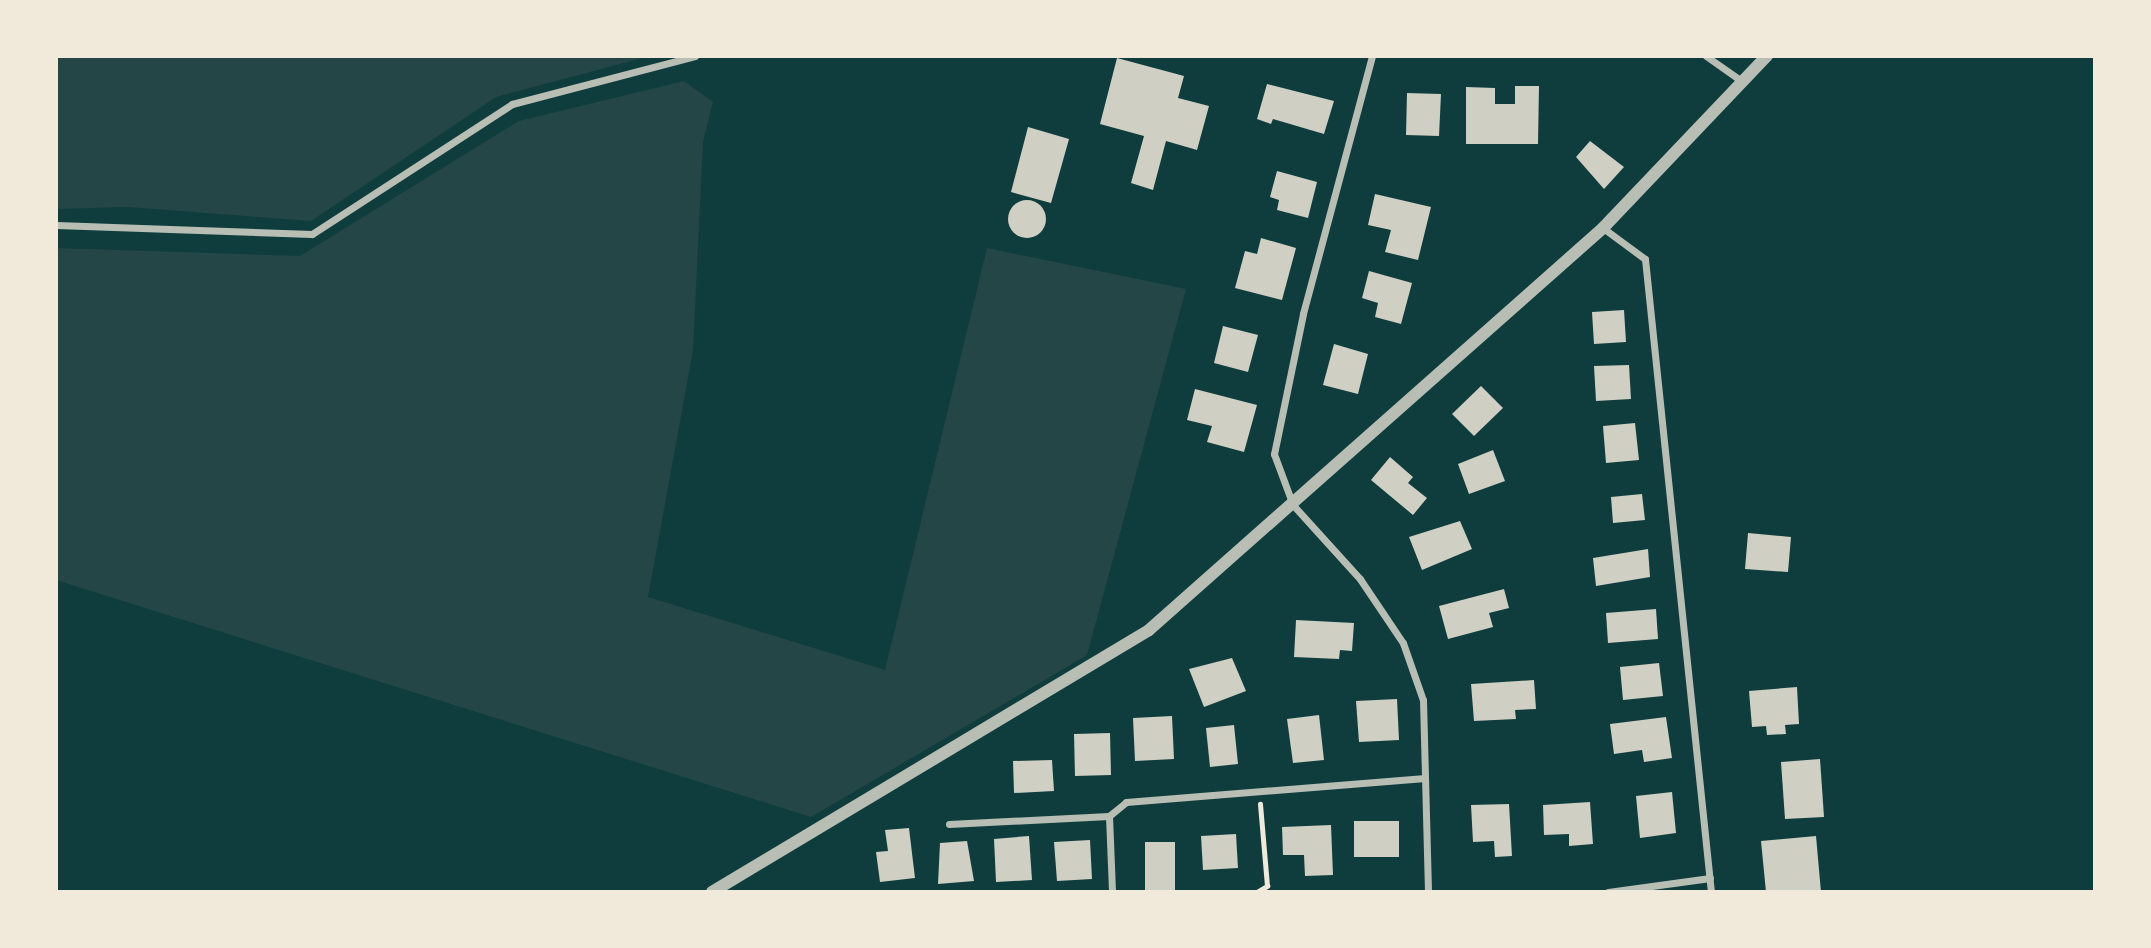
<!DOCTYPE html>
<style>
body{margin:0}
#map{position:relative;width:2151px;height:948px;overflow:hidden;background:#0f3d3e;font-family:Mulish,sans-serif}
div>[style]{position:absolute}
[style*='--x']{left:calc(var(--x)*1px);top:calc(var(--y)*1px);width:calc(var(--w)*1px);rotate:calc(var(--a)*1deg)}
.green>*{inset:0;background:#244646}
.building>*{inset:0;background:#cfcfc3}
.round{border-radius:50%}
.path>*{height:4.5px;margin:-2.25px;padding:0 2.25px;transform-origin:2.25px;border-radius:2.25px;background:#f1e9da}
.minor>*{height:7px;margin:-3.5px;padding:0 3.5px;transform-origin:3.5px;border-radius:3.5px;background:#b8beb3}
.tertiary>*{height:12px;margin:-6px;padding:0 6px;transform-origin:6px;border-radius:6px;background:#b8beb3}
span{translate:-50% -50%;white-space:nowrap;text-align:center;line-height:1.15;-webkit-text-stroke:7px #f1e9da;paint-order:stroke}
.frame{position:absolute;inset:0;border:58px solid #f1e9da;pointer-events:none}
</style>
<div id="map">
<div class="green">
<i style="clip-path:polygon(56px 56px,650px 56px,496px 97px,311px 221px,128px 207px,56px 209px)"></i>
<i style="clip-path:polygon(684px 81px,713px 102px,703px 142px,693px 350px,648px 597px,885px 670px,987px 248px,1186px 289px,1087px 655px,811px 817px,56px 580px,56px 248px,300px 256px,519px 121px)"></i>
</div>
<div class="building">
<i style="clip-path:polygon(1117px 58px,1184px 76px,1178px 98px,1209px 106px,1197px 150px,1166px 141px,1153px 190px,1131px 183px,1144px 136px,1100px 124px)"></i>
<i style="clip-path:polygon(1267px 84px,1334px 101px,1324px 134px,1273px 119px,1271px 124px,1257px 119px)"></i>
<i style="clip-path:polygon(1515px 86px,1539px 86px,1538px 144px,1466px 144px,1466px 87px,1495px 88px,1495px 104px,1515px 104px)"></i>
<i style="clip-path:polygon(1407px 93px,1441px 94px,1439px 136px,1406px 135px)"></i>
<i style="clip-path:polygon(1028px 127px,1069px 139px,1051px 203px,1011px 192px)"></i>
<i style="clip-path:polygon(1590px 141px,1624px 167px,1604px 189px,1576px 157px)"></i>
<i style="clip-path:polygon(1277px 171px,1317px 182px,1308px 218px,1277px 210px,1279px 200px,1270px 197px)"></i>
<i style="clip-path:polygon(1375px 194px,1431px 207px,1418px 260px,1385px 252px,1391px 230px,1368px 225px)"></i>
<i class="round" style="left:1008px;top:200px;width:38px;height:38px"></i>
<i style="clip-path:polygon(1261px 238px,1296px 248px,1282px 300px,1235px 288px,1245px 251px,1257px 254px)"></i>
<i style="clip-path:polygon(1369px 271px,1412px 283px,1401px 324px,1375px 317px,1378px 303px,1362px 298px)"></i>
<i style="clip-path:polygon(1624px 310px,1626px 342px,1594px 344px,1592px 312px)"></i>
<i style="clip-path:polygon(1223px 326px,1258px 335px,1248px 372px,1214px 363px)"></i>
<i style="clip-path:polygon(1334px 344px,1368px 354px,1358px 394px,1323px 385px)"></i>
<i style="clip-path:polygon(1629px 365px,1631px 399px,1596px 401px,1594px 366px)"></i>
<i style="clip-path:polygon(1481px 386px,1503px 408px,1474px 436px,1452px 414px)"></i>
<i style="clip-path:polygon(1195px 389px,1257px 405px,1244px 452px,1207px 442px,1212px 426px,1187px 420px)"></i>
<i style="clip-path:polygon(1635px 423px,1639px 460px,1606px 463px,1603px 426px)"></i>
<i style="clip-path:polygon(1493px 450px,1505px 481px,1469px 494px,1458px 464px)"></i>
<i style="clip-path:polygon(1390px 457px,1413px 477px,1408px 483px,1427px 498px,1413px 515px,1371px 480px)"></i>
<i style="clip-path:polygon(1642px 494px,1645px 520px,1613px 523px,1611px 497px)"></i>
<i style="clip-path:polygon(1460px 521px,1472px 549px,1422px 570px,1409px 537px)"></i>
<i style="clip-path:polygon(1748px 533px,1791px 537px,1788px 572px,1745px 569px)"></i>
<i style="clip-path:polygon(1648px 549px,1650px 577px,1596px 586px,1593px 558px)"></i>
<i style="clip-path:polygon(1504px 589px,1509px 608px,1489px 613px,1493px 627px,1448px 639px,1439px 606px)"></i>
<i style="clip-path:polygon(1656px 609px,1658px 639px,1608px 643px,1606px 613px)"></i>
<i style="clip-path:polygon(1296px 620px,1354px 623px,1352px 651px,1340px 650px,1339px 659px,1294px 657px)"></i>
<i style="clip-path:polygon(1232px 658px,1246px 691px,1204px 707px,1189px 669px)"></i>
<i style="clip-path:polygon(1659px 663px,1663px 696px,1623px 700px,1620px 667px)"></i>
<i style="clip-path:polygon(1534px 680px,1536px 709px,1515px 710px,1516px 719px,1474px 721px,1471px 684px)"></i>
<i style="clip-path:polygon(1797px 687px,1799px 724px,1785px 725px,1786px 734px,1767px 735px,1766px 726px,1752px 727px,1749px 691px)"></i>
<i style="clip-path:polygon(1397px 699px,1399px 740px,1359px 742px,1356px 701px)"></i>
<i style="clip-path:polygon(1319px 715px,1324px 760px,1293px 763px,1287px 719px)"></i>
<i style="clip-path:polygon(1172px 716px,1174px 759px,1135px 761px,1133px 718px)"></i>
<i style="clip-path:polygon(1666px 717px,1672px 758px,1644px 762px,1642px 750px,1614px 754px,1610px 724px)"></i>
<i style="clip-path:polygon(1234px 725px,1238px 764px,1210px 767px,1206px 728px)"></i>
<i style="clip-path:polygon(1110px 733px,1111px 775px,1075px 776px,1074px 734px)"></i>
<i style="clip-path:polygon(1820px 759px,1824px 817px,1785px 819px,1781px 762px)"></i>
<i style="clip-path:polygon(1052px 760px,1054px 791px,1014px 793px,1013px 761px)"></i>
<i style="clip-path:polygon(1672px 792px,1676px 833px,1640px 838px,1636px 796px)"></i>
<i style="clip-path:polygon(1590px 802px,1593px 844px,1569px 846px,1569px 834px,1544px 835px,1543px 805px)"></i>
<i style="clip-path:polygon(1509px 804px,1512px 856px,1495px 857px,1494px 841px,1473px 842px,1471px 805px)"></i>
<i style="clip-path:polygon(1354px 821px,1399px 821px,1399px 857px,1354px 857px)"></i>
<i style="clip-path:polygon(1331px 825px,1333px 875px,1305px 876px,1304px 855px,1283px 855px,1282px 827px)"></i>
<i style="clip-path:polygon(909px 828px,915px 878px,880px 882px,876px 852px,888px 851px,885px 830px)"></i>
<i style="clip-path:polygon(1236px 834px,1238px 868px,1203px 870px,1201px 836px)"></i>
<i style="clip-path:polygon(1029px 836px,1032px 880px,996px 882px,994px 839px)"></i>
<i style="clip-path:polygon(1816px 836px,1821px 892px,1766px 892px,1761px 841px)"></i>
<i style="clip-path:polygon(1090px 840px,1092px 879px,1057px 881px,1054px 842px)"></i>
<i style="clip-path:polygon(967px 841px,974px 881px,938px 884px,940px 843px)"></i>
<i style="clip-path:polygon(1145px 842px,1175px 842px,1175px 892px,1145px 892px)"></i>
</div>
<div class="path">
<i style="--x:1257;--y:892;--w:12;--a:-31"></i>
<i style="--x:1267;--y:886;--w:82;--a:-94.9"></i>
</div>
<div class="minor">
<i style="--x:1372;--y:56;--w:267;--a:105"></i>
<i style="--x:1303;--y:314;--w:143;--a:101.7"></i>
<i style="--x:1274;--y:454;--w:54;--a:69.6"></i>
<i style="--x:1293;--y:505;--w:100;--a:47.8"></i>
<i style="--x:1360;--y:579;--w:77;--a:56.1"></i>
<i style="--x:1403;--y:643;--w:60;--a:70.7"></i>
<i style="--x:1423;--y:700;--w:192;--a:88.5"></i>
<i style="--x:1706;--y:56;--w:45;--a:35.1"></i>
<i style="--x:56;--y:225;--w:256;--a:2"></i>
<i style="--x:312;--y:234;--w:239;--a:-33"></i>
<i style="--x:512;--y:104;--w:189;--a:-14.7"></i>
<i style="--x:1603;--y:228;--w:52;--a:36.4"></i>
<i style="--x:1645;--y:259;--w:636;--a:84.05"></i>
<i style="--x:1109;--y:816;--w:76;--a:87.7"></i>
<i style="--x:949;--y:824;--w:160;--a:-2.9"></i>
<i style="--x:1109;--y:816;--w:22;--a:-39"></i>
<i style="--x:1126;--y:802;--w:300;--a:-4.6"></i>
<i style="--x:1608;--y:892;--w:103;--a:-7.8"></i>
</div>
<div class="tertiary">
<i style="--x:712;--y:892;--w:510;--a:-30.94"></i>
<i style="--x:1149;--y:630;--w:606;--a:-41.52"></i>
<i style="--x:1603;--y:228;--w:238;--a:-46.4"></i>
</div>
<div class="frame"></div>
</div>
